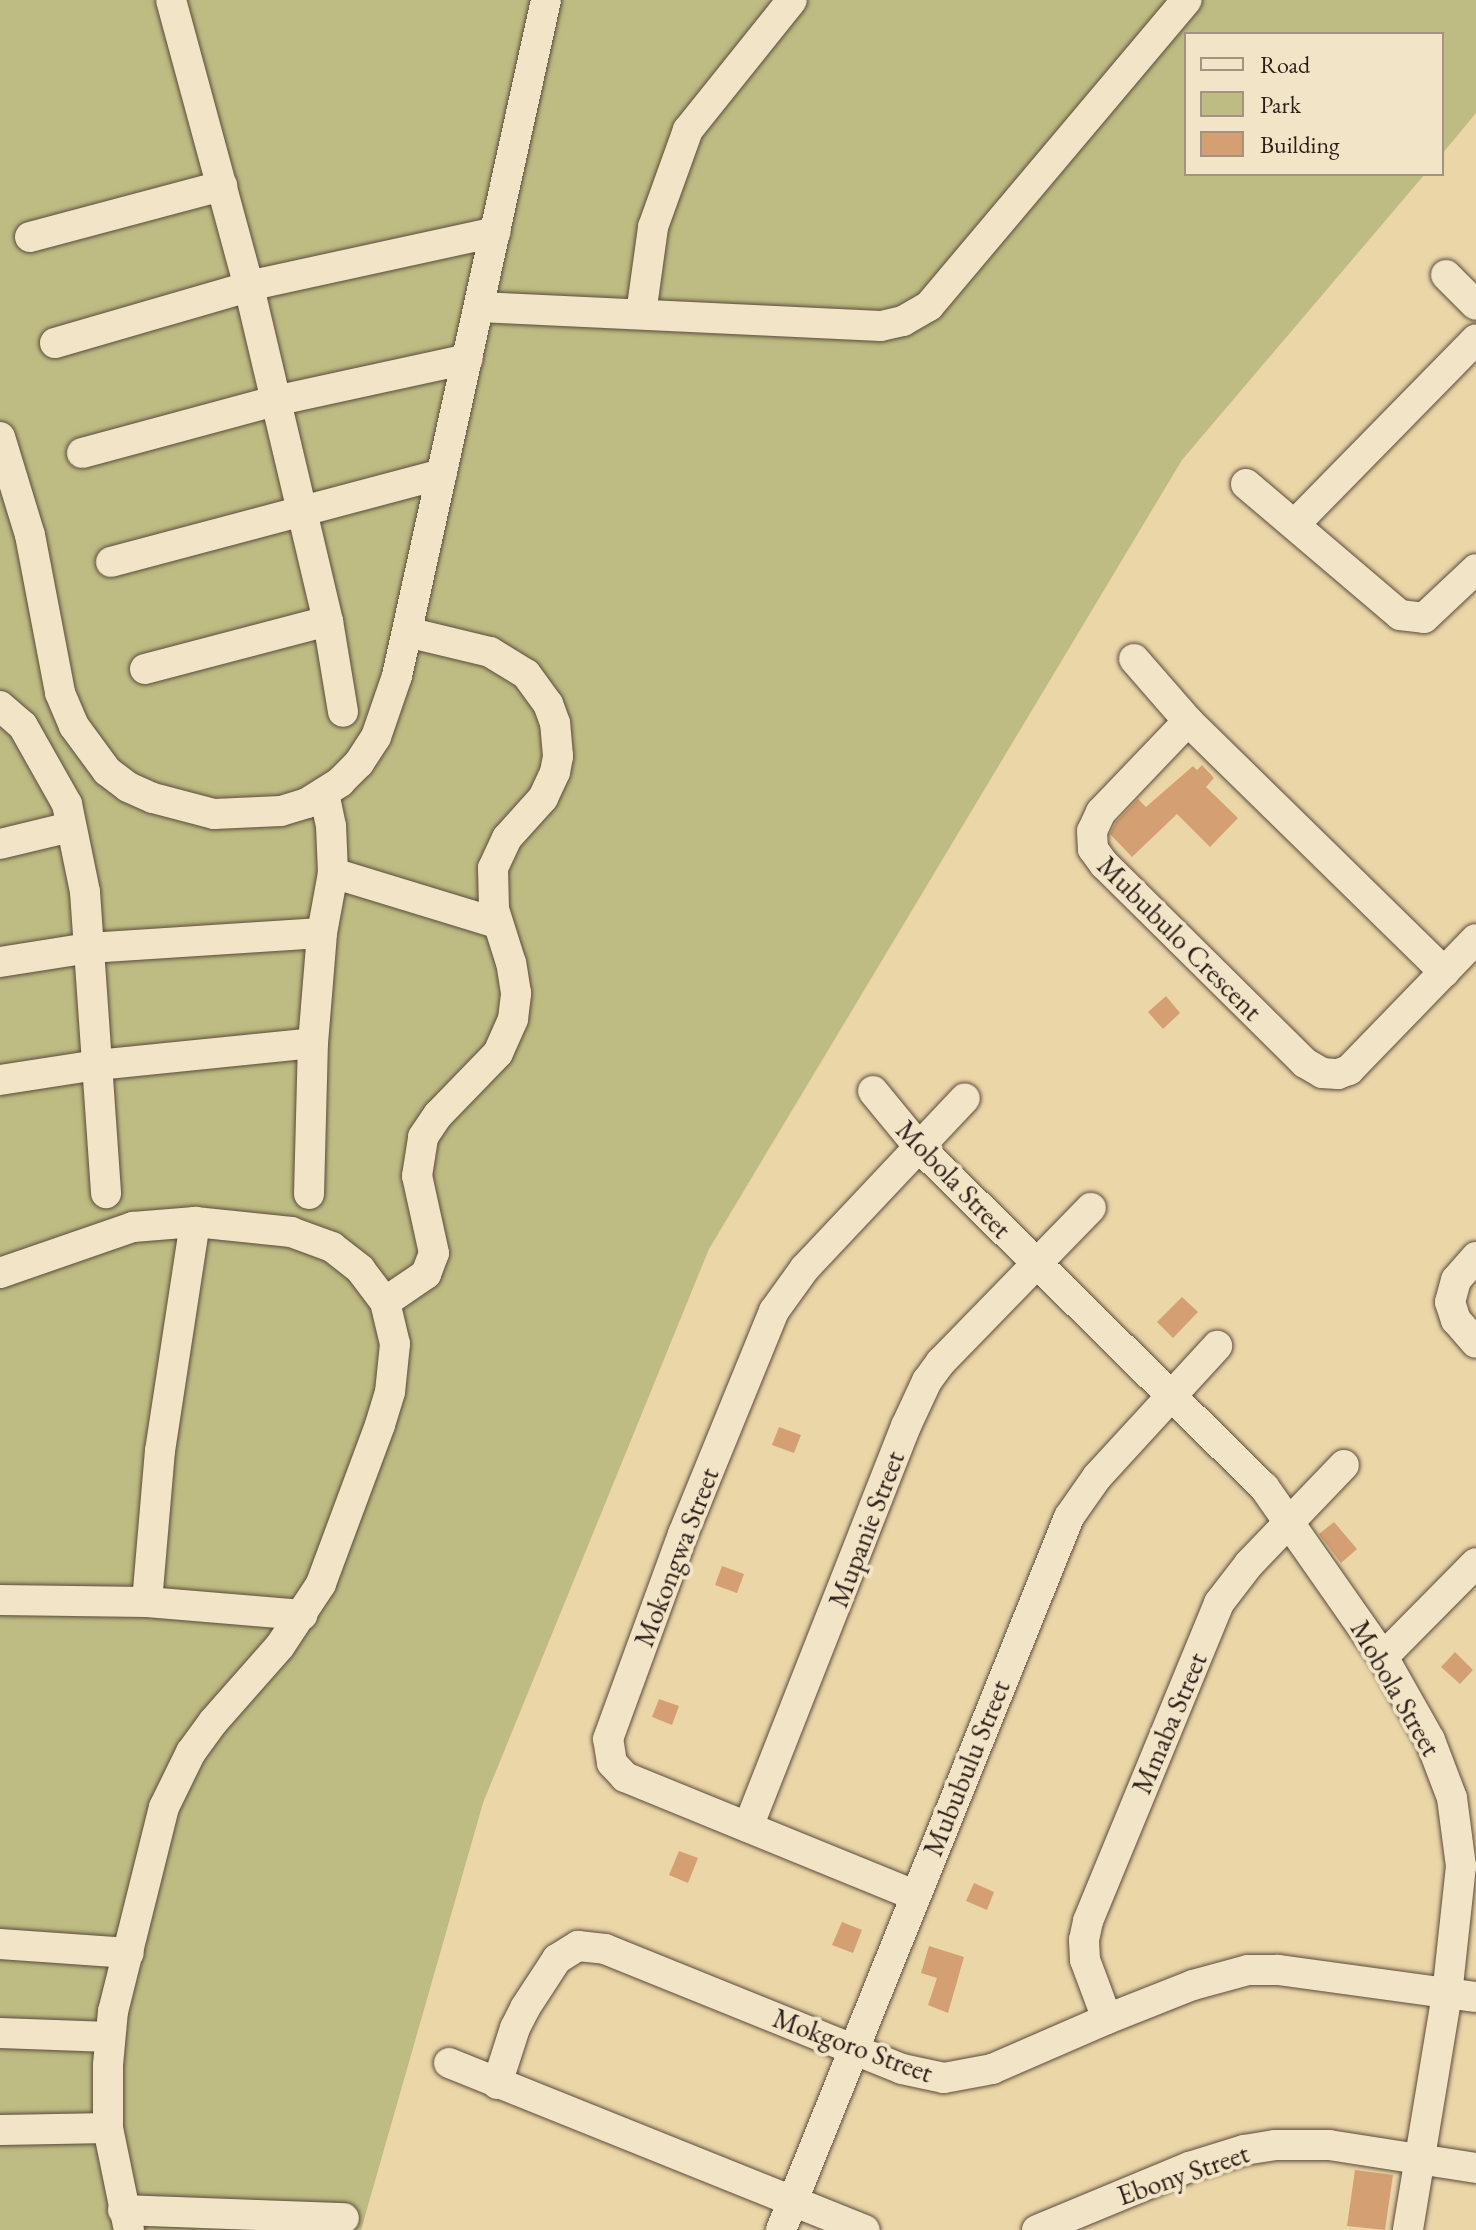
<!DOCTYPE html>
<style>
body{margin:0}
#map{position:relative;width:1476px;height:2230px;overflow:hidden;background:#ebd6a8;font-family:"EB Garamond",serif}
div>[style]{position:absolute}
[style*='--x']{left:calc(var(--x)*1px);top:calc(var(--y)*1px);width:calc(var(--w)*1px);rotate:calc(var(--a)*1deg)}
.green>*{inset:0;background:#bebc83}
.building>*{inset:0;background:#d59f74}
.roads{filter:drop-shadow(0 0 2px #5b4b3c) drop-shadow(0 0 2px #5b4b3c)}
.minor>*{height:30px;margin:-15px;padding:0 15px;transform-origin:15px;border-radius:15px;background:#f2e4c6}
span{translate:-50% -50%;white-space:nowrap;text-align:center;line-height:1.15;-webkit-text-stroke:8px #f2e4c6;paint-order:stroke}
.street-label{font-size:28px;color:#2b1d18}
.legend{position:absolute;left:1184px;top:32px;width:260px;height:144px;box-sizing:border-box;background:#f2e4c6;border:2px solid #a29480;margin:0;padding:10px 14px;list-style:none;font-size:24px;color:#2b1d18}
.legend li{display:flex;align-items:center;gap:16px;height:40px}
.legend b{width:40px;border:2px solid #a29480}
</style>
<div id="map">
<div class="green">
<i style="clip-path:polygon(0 0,1476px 0,1476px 113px,1442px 154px,1442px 34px,1186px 34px,1186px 174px,1425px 174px,1182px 460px,709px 1249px,483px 1803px,361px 2230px,0 2230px)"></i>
</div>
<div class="building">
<i style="clip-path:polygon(1202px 765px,1214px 778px,1206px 787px,1238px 818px,1210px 847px,1177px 814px,1132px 857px,1110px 834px,1116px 822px,1138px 799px,1146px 807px,1193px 766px,1197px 770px)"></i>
<i style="clip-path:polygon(1166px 996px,1180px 1013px,1163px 1029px,1148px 1012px)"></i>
<i style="clip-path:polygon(1182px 1297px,1198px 1312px,1173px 1338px,1157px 1322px)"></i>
<i style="clip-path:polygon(779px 1427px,801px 1435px,794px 1453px,772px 1445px)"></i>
<i style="clip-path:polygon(1334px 1522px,1357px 1549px,1341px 1563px,1319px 1534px)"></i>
<i style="clip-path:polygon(722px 1566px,744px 1574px,737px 1593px,715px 1585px)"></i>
<i style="clip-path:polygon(1455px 1652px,1473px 1670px,1460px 1684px,1441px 1667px)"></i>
<i style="clip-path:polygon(659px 1699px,679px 1706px,672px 1725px,652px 1717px)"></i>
<i style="clip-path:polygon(679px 1851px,698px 1858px,688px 1883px,669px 1875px)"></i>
<i style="clip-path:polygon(974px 1883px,994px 1892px,987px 1910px,966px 1901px)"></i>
<i style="clip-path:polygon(842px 1922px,862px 1930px,853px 1953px,832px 1945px)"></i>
<i style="clip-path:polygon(929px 1946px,964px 1957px,948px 2013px,928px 2005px,937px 1978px,921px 1973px)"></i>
<i style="clip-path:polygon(1355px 2170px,1393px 2175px,1385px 2230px,1347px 2226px)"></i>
</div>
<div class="roads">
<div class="minor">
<i style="--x:171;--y:0;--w:297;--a:74.8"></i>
<i style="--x:249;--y:287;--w:343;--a:76.7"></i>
<i style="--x:328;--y:621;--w:92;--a:80.6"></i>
<i style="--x:30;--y:237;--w:199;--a:-14.9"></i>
<i style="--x:1446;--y:275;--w:42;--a:45"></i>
<i style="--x:479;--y:307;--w:402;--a:2.7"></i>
<i style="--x:881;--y:326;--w:23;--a:-13"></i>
<i style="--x:903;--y:321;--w:30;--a:-30"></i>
<i style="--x:929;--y:306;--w:400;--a:-49.9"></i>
<i style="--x:641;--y:314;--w:88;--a:-82.1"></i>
<i style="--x:653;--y:227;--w:103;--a:-70.2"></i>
<i style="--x:688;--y:130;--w:166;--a:-51.3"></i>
<i style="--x:55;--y:343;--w:216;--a:-16.2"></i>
<i style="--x:262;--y:283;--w:239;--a:-12.3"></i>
<i style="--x:0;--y:437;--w:102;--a:73"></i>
<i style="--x:30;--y:535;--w:161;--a:79.2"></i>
<i style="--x:60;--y:693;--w:36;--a:67"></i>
<i style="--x:74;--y:726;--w:56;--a:53.7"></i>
<i style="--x:107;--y:771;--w:26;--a:37"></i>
<i style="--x:128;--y:787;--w:27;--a:24"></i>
<i style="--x:153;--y:798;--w:63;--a:14.7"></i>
<i style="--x:214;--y:814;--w:67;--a:-2.6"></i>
<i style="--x:281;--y:811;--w:27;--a:-17"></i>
<i style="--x:307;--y:803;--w:39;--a:-32"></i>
<i style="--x:340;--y:782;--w:27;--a:-45"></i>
<i style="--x:359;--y:763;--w:31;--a:-57"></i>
<i style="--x:376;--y:737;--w:65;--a:-71"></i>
<i style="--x:397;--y:676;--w:692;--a:-77.57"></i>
<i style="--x:82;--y:453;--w:200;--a:-15.1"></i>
<i style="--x:275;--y:401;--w:197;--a:-12.3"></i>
<i style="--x:1246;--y:484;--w:202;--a:40.4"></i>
<i style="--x:1400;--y:615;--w:24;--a:7"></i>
<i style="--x:1424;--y:618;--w:71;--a:-43.3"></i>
<i style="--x:1296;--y:523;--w:257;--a:-45.6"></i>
<i style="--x:111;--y:562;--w:342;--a:-14.9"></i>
<i style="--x:1134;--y:659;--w:82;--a:48.9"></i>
<i style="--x:1188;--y:721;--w:359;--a:44.4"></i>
<i style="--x:145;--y:669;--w:189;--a:-14.7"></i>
<i style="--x:0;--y:706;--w:30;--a:41"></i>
<i style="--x:23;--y:726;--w:90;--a:60.6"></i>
<i style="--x:67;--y:804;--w:90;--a:78.4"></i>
<i style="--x:85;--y:892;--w:302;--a:86"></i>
<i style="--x:1188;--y:721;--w:126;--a:133.7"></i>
<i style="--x:1101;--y:812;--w:21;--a:115"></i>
<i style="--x:1092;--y:831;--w:18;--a:87"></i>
<i style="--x:1093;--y:849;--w:19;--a:54"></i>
<i style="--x:1104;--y:864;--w:283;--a:44.7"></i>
<i style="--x:1305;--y:1063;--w:20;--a:30"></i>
<i style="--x:1322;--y:1073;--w:16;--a:4"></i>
<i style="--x:1338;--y:1074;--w:12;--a:-20"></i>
<i style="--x:1349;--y:1070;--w:182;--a:-45.9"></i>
<i style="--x:0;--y:844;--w:73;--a:-13.5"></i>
<i style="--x:333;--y:873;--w:171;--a:17"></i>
<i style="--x:0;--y:962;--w:89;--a:-9"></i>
<i style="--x:88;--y:948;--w:234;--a:-3.7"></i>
<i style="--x:0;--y:1080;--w:98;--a:-8.8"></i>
<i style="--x:97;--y:1065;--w:217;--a:-5.8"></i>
<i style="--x:873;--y:1091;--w:72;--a:50.6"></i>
<i style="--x:919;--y:1147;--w:484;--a:44.6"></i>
<i style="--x:1264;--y:1487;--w:208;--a:55"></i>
<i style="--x:1383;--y:1657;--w:95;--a:60.5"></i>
<i style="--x:1430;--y:1740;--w:62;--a:69.2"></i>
<i style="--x:1452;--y:1798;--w:69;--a:82.5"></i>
<i style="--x:1461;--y:1866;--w:129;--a:96.2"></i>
<i style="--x:1447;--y:1994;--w:239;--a:99.4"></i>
<i style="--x:309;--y:1194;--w:151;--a:-88.5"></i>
<i style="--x:313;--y:1043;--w:110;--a:-85.3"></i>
<i style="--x:322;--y:933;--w:61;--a:-79.6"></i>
<i style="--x:333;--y:873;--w:47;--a:-92.4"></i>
<i style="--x:331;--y:826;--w:34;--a:-102"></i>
<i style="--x:1476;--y:1257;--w:30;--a:131"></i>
<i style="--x:1456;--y:1280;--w:23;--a:105"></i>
<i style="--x:1450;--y:1302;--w:19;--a:72"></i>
<i style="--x:1456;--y:1320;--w:30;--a:49"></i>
<i style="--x:0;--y:1273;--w:141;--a:-19.1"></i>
<i style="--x:133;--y:1227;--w:62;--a:-4.6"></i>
<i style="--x:195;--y:1222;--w:97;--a:5.9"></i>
<i style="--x:291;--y:1232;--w:44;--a:20.1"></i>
<i style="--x:332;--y:1247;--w:36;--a:38"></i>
<i style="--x:360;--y:1269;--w:41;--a:52.9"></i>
<i style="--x:385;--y:1302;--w:43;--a:76.6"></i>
<i style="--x:395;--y:1344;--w:48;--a:95.9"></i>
<i style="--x:390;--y:1392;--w:34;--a:107"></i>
<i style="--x:380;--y:1425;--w:170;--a:110.4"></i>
<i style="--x:321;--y:1584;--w:74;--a:123.5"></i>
<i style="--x:280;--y:1646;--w:101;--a:131.4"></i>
<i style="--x:213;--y:1722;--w:37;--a:126"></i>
<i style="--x:191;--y:1752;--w:61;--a:116.1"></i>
<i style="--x:164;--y:1807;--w:210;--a:104"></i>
<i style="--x:113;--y:2011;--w:54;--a:95.3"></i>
<i style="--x:108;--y:2065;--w:63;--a:90"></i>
<i style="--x:108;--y:2128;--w:104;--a:78.4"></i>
<i style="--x:385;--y:1302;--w:50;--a:-34.3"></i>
<i style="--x:426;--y:1274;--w:22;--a:-69"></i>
<i style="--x:434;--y:1253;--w:79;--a:-102.4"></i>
<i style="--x:417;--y:1176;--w:39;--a:-81"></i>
<i style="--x:423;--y:1137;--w:27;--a:-56"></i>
<i style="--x:438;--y:1115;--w:86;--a:-45.9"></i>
<i style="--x:498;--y:1053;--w:37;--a:-66"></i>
<i style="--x:513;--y:1019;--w:26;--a:-83"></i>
<i style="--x:516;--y:993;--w:30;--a:-99"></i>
<i style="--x:511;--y:963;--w:57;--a:-107.5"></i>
<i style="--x:494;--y:909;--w:41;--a:-91.4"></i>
<i style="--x:493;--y:868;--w:33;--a:-65"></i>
<i style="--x:507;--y:838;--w:54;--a:-48"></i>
<i style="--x:543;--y:798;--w:29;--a:-65"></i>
<i style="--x:555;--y:772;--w:16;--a:-79"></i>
<i style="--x:558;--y:756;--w:33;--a:-95"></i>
<i style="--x:555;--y:723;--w:20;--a:-110"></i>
<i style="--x:548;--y:704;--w:37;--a:-126"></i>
<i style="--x:526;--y:674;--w:42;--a:-148.6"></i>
<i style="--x:490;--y:652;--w:85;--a:-166.5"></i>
<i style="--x:0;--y:1600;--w:147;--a:0.8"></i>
<i style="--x:147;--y:1602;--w:156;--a:4.8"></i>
<i style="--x:147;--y:1602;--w:152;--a:-85.1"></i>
<i style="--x:160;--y:1451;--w:232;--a:-81.3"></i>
<i style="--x:1383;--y:1657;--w:132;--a:-45.3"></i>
<i style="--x:748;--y:1827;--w:431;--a:-68.5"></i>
<i style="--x:906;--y:1426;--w:50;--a:-65"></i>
<i style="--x:927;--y:1381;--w:24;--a:-54"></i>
<i style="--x:941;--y:1362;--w:215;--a:-45.8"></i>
<i style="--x:914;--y:1895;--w:312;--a:-157.8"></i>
<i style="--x:625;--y:1777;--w:19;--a:-133"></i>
<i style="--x:612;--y:1763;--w:24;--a:-99"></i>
<i style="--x:608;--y:1739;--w:218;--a:-69.9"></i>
<i style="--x:683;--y:1534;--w:241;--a:-67.8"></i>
<i style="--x:774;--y:1311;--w:53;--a:-54.2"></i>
<i style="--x:805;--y:1268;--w:233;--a:-46.7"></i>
<i style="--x:0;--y:1944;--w:129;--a:4"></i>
<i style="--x:1107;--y:2019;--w:63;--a:-110.4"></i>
<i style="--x:1085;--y:1960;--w:20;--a:-93"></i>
<i style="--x:1084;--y:1940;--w:19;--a:-78"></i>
<i style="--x:1088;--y:1921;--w:344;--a:-67.6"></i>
<i style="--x:1219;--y:1603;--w:49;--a:-52.4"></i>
<i style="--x:1249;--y:1564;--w:137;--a:-46.2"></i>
<i style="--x:0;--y:2033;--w:110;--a:2.1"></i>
<i style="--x:449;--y:2063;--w:448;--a:21.9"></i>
<i style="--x:497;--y:2084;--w:59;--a:-72.2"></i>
<i style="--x:515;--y:2028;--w:22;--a:-63"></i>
<i style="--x:525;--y:2008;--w:59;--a:-56.9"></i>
<i style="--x:557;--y:1959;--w:25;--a:-32"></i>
<i style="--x:578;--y:1946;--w:27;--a:6"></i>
<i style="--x:605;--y:1949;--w:320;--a:22"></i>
<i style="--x:902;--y:2069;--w:43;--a:12.1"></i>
<i style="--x:944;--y:2078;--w:49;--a:-10.6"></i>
<i style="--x:992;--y:2069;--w:125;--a:-23.5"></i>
<i style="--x:1107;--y:2019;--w:92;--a:-21.6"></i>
<i style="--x:1193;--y:1985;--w:57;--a:-15.3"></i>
<i style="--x:1248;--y:1970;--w:30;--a:0"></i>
<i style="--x:1278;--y:1970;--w:200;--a:7.8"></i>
<i style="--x:0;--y:2130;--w:108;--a:-1.1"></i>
<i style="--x:123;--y:2210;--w:221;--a:2.1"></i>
<i style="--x:781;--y:2230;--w:769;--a:-68"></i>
<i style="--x:1069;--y:1517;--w:49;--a:-55"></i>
<i style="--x:1097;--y:1477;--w:178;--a:-47.5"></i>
<i style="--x:1037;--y:2230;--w:165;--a:-22.5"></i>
<i style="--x:1189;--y:2167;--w:58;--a:-17.2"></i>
<i style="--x:1244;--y:2150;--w:31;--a:-9"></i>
<i style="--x:1275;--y:2145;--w:54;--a:0"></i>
<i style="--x:1329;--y:2145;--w:149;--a:8.9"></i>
</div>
</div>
<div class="street-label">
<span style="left:1180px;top:938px;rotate:45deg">Mububulo Crescent</span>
<span style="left:954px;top:1179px;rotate:46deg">Mobola Street</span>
<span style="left:866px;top:1529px;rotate:-69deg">Mupanie Street</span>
<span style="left:676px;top:1557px;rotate:-69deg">Mokongwa Street</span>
<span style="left:1396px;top:1688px;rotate:60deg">Mobola Street</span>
<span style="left:1169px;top:1723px;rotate:-67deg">Mmaba Street</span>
<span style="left:966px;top:1768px;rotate:-68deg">Mububulu Street</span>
<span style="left:853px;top:2045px;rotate:20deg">Mokgoro Street</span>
<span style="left:1183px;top:2174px;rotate:-19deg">Ebony Street</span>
</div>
<ul class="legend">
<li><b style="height:10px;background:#f2e4c6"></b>Road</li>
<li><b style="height:22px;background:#bebc83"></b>Park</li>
<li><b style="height:22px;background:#d59f74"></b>Building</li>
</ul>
</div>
